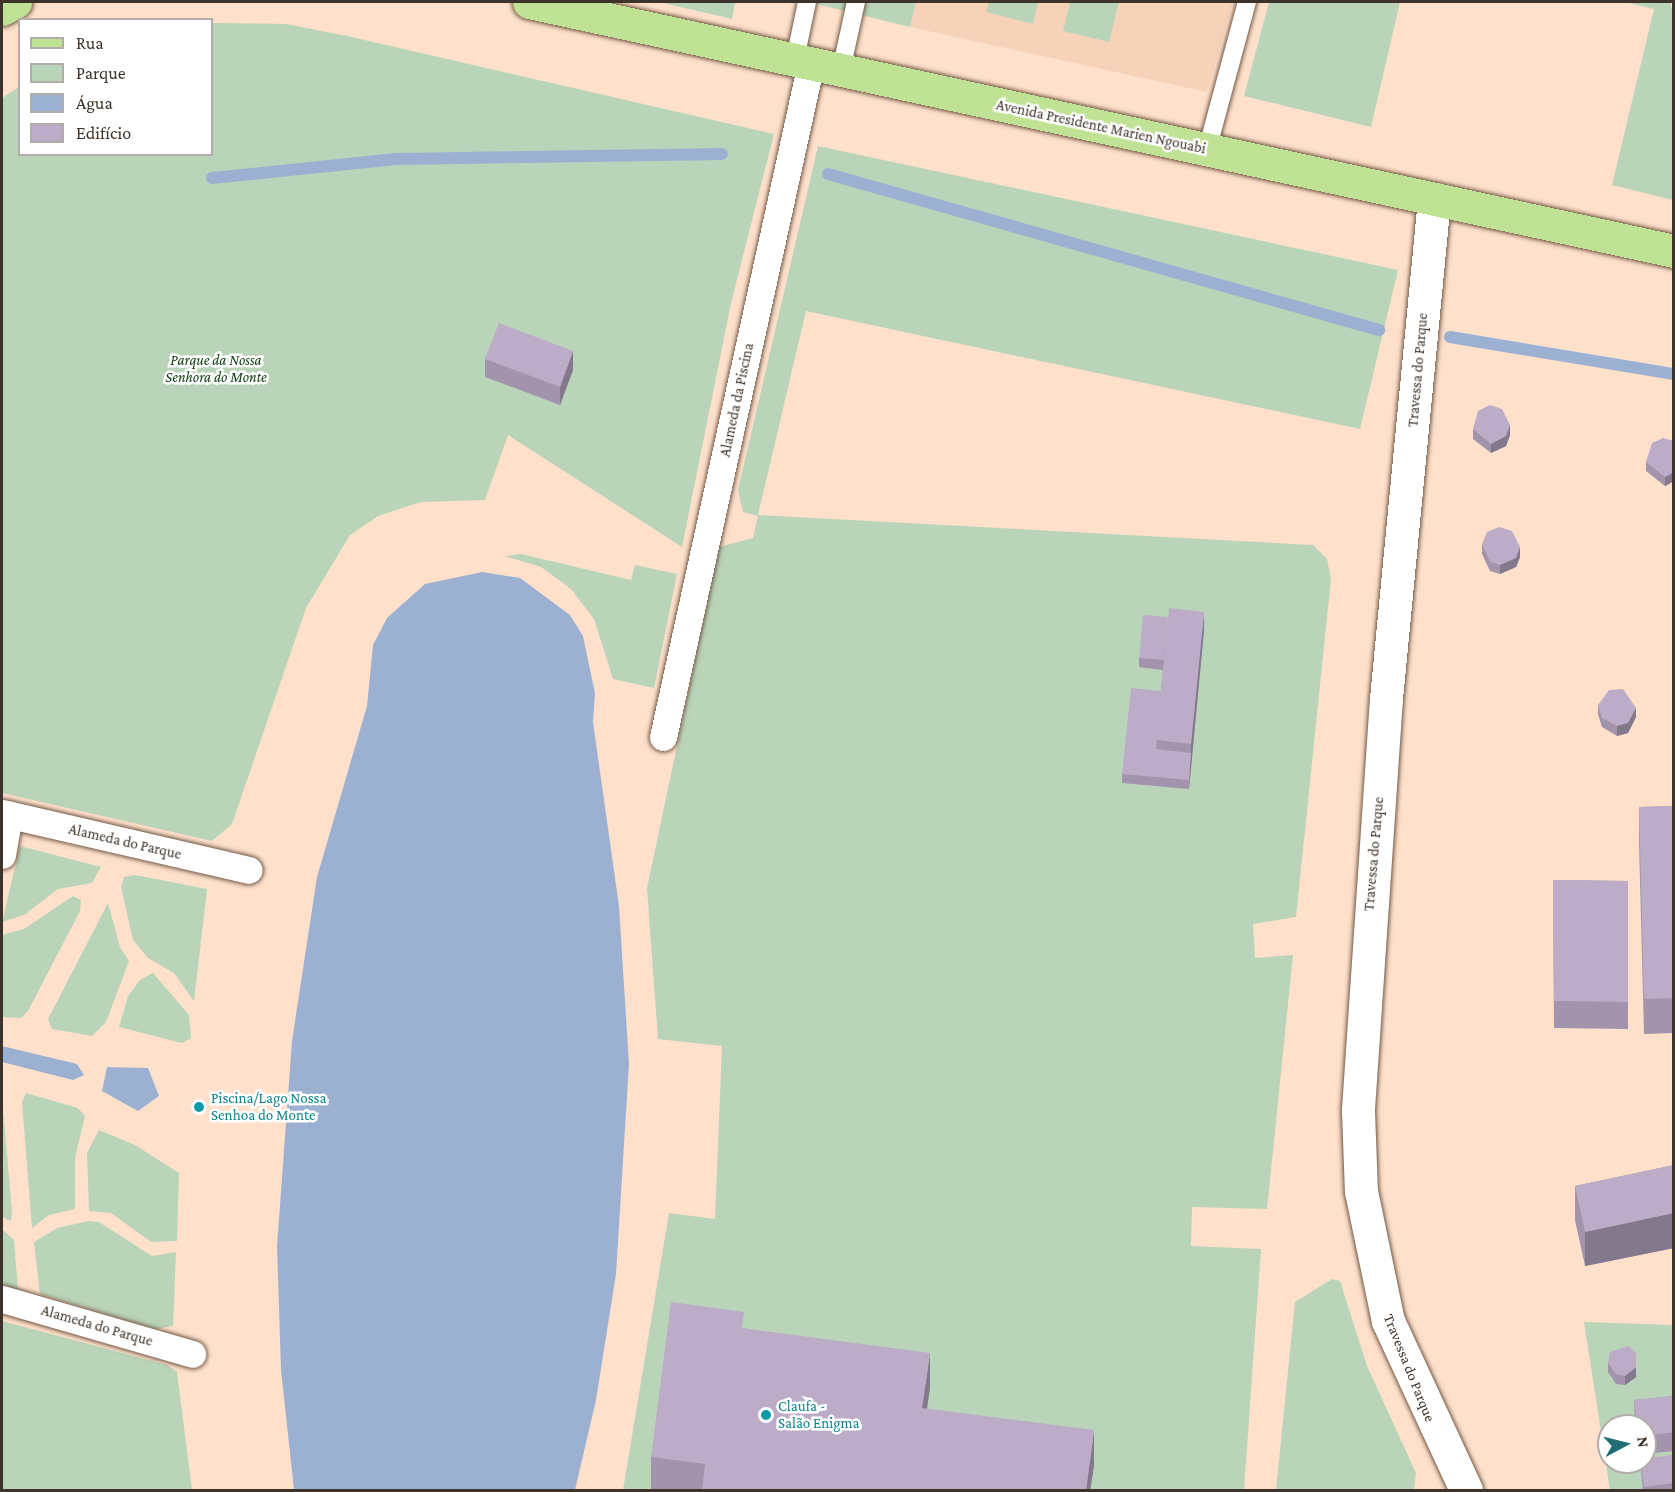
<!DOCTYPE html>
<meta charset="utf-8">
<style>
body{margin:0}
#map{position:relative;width:1675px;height:1492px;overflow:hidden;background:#fee0cb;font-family:"Crimson Pro",serif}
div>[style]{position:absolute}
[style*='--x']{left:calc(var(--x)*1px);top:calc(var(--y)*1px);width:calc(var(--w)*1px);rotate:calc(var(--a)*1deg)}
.built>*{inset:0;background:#f6d2b9}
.green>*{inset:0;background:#b9d4b8}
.water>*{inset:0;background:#9cb1d2}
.stream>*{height:12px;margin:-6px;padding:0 6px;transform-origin:6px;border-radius:6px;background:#9cb1d2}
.roads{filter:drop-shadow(0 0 2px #725946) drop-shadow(0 0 2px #725946)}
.service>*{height:18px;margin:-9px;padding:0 9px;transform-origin:9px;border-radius:9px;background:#fff}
.pedestrian>*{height:27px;margin:-13.5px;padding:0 13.5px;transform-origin:13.5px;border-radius:13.5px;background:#fff}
.minor>*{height:33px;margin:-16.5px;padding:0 16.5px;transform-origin:16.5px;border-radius:16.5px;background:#fff}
.primary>*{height:33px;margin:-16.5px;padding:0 16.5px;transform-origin:16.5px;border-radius:16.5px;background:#c0e294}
.wall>*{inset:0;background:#a294ac}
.shaded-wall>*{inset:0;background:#84788c}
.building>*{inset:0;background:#bcacc8}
.dots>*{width:16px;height:16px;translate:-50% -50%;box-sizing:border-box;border:3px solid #fff;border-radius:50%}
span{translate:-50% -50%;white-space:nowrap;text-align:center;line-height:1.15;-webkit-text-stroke:5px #fff;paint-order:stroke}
.street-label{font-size:15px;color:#3e332a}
.park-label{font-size:15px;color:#0d3a10;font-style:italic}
.culture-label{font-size:15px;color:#0d838f}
.left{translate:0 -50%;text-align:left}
.frame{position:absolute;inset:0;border:3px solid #3e332a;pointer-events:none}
.legend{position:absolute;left:18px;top:18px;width:195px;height:138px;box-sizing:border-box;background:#fff;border:2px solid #b2adaa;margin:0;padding:8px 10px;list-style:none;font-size:18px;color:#3e332a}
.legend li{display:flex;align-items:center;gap:12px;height:30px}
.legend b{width:30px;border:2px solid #b2adaa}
.north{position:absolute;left:1597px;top:1414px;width:60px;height:60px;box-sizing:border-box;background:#fff;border:2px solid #b2adaa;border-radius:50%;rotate:83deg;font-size:16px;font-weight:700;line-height:24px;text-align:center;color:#3e332a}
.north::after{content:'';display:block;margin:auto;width:21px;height:27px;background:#226d74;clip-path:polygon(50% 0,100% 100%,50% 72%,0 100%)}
</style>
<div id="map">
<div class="built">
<i style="clip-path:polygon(916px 2px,1233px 2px,1207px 92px,910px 27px)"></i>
</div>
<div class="green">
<i style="clip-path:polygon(659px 2px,735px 2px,732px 19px)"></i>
<i style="clip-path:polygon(808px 2px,916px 2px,910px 27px)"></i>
<i style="clip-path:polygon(989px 2px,1038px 2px,1033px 24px,986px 12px)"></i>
<i style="clip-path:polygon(1070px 2px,1119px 2px,1109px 42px,1063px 31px)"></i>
<i style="clip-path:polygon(1269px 2px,1400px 2px,1371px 127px,1244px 96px)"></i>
<i style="clip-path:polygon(1625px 2px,1670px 2px,1673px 15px,1673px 200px,1612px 185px,1654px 9px)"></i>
<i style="clip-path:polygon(212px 23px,286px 24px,347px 36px,774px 134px,731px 303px,682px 547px,508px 435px,485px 500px,421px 502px,378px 516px,350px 535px,306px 608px,232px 824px,212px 841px,2px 793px,2px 98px,19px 87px,20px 154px,212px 154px)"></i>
<i style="clip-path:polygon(818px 146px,1398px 270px,1360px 429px,806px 311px,758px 515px,1313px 545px,1327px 559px,1331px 579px,1296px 917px,1253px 924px,1255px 958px,1293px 955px,1267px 1209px,1192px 1207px,1191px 1246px,1261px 1249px,1244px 1490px,1090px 1490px,1093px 1465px,623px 1490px,669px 1213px,715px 1219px,722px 1046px,658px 1039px,647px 888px,719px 547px,753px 538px,758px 516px,743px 512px,738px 490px)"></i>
<i style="clip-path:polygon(521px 554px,631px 580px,635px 565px,677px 574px,654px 688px,613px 679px,594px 619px,571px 589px,541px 567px,505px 556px)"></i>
<i style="clip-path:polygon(20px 846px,101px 867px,92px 883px,58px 889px,24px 915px,2px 922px)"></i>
<i style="clip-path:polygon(135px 875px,207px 889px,194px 1001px,174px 973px,148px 958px,133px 940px,121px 887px,124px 877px)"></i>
<i style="clip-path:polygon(73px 896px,81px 900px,80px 911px,28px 1011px,21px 1018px,2px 1017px,2px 935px,24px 929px)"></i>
<i style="clip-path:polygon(108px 903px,120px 947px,129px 961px,106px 1022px,92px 1036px,52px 1029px,48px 1019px)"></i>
<i style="clip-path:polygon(153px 973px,189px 1015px,191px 1038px,182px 1043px,119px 1027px,128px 996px,140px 980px)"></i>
<i style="clip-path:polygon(26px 1093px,78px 1108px,85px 1116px,75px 1158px,75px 1209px,49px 1215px,32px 1228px,22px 1102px)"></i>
<i style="clip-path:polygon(2px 1096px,12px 1212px,11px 1221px,2px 1217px)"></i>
<i style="clip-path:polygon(99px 1130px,135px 1145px,179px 1173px,177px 1241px,151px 1242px,111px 1213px,89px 1211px,87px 1153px)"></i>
<i style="clip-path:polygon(89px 1221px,99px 1222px,152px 1256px,176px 1252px,173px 1326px,155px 1329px,40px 1294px,34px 1242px,57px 1228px)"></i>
<i style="clip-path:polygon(2px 1229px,14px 1240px,18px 1290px,2px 1285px)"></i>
<i style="clip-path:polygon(1332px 1279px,1340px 1281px,1367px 1366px,1416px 1473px,1414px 1490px,1276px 1490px,1295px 1302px)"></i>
<i style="clip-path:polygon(2px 1321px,167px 1365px,177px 1372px,192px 1490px,2px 1490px)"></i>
<i style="clip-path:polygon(evenodd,1584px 1322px,1673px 1325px,1673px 1490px,1610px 1490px,1584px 1322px,1609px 1426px,1645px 1426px,1645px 1462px,1609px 1462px,1609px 1426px)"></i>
</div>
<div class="water">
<i style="clip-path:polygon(482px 572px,520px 578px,570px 615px,583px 636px,595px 693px,593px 722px,619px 906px,629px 1064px,616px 1274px,596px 1400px,575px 1490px,294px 1490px,281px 1370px,277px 1246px,292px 1041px,317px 877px,367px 706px,373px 645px,387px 618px,425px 584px)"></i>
<i style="clip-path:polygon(2px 1046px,77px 1064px,84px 1075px,73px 1080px,2px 1062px)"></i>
<i style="clip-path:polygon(107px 1067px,148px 1068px,159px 1096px,138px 1111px,127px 1105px,102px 1091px)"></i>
</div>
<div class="stream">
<i style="--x:828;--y:174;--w:573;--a:15.81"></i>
<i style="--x:212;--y:178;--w:185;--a:-5.9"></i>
<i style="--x:396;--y:159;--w:326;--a:-0.9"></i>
<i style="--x:1450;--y:337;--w:227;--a:9.4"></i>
</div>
<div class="roads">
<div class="service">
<i style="--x:795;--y:59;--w:58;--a:-78.1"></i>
<i style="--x:841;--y:70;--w:70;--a:-77.6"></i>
<i style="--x:1207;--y:150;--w:153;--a:-74.9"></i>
</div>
<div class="pedestrian">
<i style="--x:663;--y:737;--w:690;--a:-77.62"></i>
<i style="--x:2;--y:813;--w:253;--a:13"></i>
<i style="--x:2;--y:855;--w:41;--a:-80.1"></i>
<i style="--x:2;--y:1299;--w:198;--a:16.1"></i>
</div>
<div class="minor">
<i style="--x:1434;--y:199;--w:501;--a:95.49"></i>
<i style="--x:1386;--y:698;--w:414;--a:93.9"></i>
<i style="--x:1358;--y:1111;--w:80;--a:87.9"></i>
<i style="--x:1361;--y:1191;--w:133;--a:78.3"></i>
<i style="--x:1388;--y:1321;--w:186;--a:65.2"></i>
</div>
<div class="primary">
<i style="--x:529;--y:2;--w:1172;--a:12.27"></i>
<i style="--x:2;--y:9;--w:15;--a:-28"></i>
</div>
</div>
<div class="wall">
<i style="clip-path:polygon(485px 359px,573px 370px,560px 405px,485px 377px)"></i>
<i style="clip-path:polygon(1473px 429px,1510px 435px,1506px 446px,1491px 453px,1473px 439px)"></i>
<i style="clip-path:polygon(1674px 441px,1674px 481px,1665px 486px,1646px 471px,1646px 462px)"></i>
<i style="clip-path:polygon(1482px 544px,1520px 557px,1516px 567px,1500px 574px,1490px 571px,1482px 554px)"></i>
<i style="clip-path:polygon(1204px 630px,1189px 789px,1122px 783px,1122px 774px,1161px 691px,1163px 670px,1139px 667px,1139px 658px)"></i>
<i style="clip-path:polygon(1598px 705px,1636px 717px,1628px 733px,1617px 736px,1602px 727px,1598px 714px)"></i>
<i style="clip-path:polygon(1674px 806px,1674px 1033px,1644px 1034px,1639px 842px,1639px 807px)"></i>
<i style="clip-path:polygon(1553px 880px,1628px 881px,1628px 1029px,1554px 1028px)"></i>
<i style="clip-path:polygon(1674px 1165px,1674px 1248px,1585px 1266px,1575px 1220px,1575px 1186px)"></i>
<i style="clip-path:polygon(744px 1328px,930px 1387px,927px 1409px,1094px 1465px,1090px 1491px,651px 1491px,651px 1457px)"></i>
<i style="clip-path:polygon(1608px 1363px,1636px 1377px,1625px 1385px,1616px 1384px,1608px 1372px)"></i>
<i style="clip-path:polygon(1674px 1396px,1674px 1451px,1645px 1454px,1645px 1426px,1635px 1426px,1634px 1400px)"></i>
<i style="clip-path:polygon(1674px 1455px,1674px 1491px,1643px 1491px,1640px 1462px)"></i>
</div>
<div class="shaded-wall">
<i style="clip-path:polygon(573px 351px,573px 370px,560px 405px,560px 387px)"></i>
<i style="clip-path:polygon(1510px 425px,1510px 435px,1506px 446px,1491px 453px,1491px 444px)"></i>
<i style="clip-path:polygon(1674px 472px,1674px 481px,1665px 486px,1665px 477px)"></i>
<i style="clip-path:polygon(1520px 547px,1520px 557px,1516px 567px,1500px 574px,1500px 565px)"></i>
<i style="clip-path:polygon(1204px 612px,1204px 630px,1189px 789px,1191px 744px)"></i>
<i style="clip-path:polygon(1636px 708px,1636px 717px,1628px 733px,1617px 736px,1617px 726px)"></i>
<i style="clip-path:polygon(1674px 1213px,1674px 1248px,1585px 1266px,1585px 1232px)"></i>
<i style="clip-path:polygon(930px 1353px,930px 1387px,922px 1443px,922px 1408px)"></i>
<i style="clip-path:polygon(1636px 1367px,1636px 1377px,1625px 1385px,1625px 1376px)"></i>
<i style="clip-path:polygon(1094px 1430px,1094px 1465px,1090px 1491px,1086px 1491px)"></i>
</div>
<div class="building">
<i style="clip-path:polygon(499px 323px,573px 351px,560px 387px,485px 359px)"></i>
<i style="clip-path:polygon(1490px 405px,1502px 409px,1510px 425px,1506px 436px,1491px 444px,1473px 429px,1478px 411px)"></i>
<i style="clip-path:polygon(1663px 438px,1674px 441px,1674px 472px,1665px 477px,1646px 462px,1652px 443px)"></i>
<i style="clip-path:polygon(1499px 527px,1512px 531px,1520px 547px,1516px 558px,1500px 565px,1490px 562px,1482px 544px,1487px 532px)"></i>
<i style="clip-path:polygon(1169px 608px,1204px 612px,1191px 744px,1156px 740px)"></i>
<i style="clip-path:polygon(1143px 615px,1168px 617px,1164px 660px,1139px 658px)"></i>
<i style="clip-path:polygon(1131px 688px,1161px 691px,1156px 749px,1191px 753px,1189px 780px,1122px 774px)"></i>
<i style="clip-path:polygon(1623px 689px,1636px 708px,1628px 723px,1617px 726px,1602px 718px,1598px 705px,1609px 690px)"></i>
<i style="clip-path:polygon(1674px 806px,1674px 998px,1644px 999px,1639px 807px)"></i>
<i style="clip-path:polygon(1553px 880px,1628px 881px,1628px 1002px,1554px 1001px)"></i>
<i style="clip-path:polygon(1674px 1165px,1674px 1213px,1585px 1232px,1575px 1186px)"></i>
<i style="clip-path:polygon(671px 1302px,744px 1312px,742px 1328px,930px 1353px,922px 1408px,1094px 1430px,1086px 1491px,702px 1491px,705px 1464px,651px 1457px)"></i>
<i style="clip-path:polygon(1628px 1346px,1636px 1353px,1636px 1367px,1625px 1376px,1616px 1374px,1608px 1363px,1610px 1352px)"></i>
<i style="clip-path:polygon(1674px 1396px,1674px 1432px,1645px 1436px,1645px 1426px,1637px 1426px,1634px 1400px)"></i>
<i style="clip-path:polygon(1674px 1455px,1674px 1483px,1644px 1487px,1641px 1462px,1645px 1462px,1645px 1458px)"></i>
</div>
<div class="dots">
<i style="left:199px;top:1107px;background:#0f9aa8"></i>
<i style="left:766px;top:1415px;background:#0f9aa8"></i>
</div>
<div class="street-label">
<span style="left:1101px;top:127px;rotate:12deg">Avenida Presidente Marien Ngouabi</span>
<span style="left:1418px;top:370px;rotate:-85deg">Travessa do Parque</span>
<span style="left:737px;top:400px;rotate:-78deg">Alameda da Piscina</span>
<span style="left:125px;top:842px;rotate:13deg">Alameda do Parque</span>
<span style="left:1374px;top:854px;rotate:-85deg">Travessa do Parque</span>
<span style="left:97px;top:1326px;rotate:16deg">Alameda do Parque</span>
<span style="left:1409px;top:1368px;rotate:68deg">Travessa do Parque</span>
</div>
<div class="park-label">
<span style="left:216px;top:369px">Parque da Nossa<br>Senhora do Monte</span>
</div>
<div class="culture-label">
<span class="left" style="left:211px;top:1107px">Piscina/Lago Nossa<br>Senhoa do Monte</span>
<span class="left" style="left:778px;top:1415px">Claufa -<br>Salão Enigma</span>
</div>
<div class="frame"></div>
<ul class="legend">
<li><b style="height:8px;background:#c0e294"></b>Rua</li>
<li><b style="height:16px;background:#b9d4b8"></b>Parque</li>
<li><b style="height:16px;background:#9cb1d2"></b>Água</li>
<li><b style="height:16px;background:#bcacc8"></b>Edifício</li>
</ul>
<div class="north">N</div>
</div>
